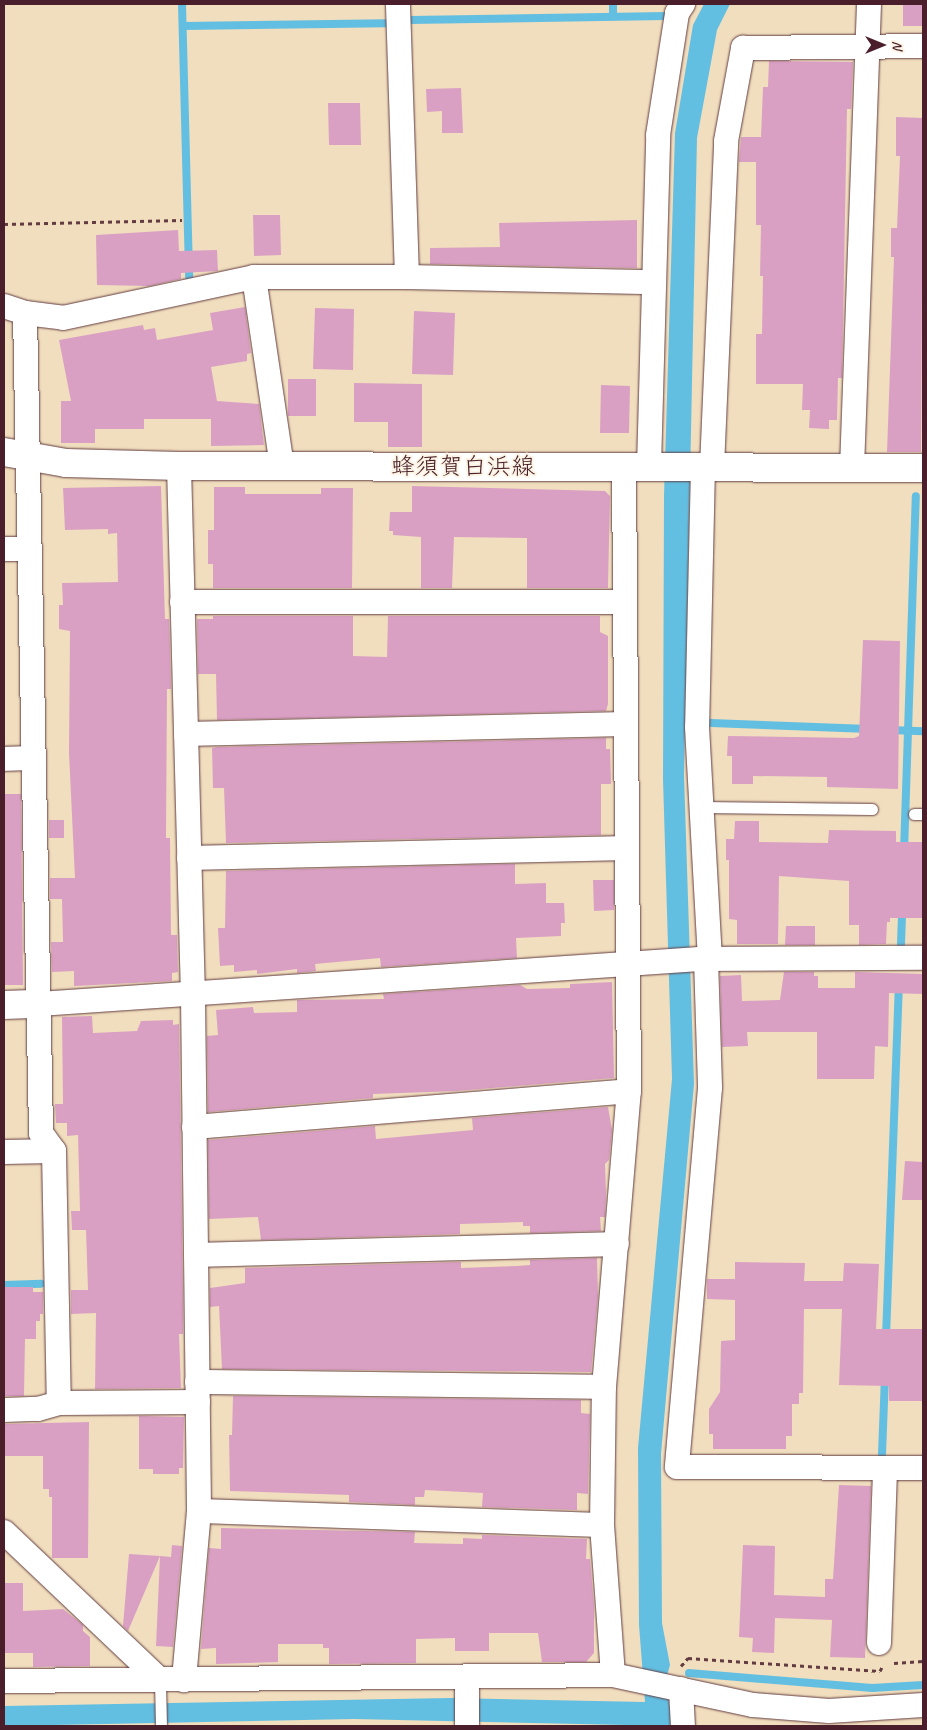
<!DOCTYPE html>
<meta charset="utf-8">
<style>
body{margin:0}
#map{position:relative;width:927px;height:1730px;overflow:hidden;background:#f1debe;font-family:Caveat,"Klee One",sans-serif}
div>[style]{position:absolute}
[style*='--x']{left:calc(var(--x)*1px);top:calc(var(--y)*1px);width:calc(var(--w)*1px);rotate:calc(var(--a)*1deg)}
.water>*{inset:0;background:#63bfe1}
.stream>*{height:8px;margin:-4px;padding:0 4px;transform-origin:4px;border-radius:4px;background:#63bfe1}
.building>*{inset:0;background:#daa0c4}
.path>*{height:3px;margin-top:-1.5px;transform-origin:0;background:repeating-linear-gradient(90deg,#633c41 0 4px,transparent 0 8px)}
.roads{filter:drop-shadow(0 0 1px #633c41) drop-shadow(0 0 1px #633c41)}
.service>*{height:11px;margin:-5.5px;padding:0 5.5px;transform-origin:5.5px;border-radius:5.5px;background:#fff}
.minor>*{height:24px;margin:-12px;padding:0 12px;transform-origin:12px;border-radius:12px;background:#fff}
.tertiary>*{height:28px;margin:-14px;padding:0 14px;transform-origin:14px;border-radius:14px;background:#fff}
.secondary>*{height:28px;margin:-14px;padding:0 14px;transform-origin:14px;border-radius:14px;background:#fff}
span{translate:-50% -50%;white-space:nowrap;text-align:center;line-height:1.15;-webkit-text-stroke:4px #fcf5e5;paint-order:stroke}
.street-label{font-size:24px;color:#4a1f2b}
.frame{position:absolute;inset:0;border:5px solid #4a1f2b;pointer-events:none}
.north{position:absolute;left:857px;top:20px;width:50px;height:50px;-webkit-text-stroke:4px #fcf5e5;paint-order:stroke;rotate:90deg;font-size:14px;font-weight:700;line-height:20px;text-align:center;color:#4a1f2b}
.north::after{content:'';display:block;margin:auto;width:18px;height:22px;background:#4a1f2b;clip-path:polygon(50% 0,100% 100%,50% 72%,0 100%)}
</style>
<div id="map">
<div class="water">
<i style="clip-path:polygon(704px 4px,730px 4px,717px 30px,697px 138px,684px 775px,694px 1084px,661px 1454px,662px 1623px,670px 1665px,666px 1679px,672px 1726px,354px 1719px,4px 1726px,4px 1706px,451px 1698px,645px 1702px,639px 1625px,638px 1448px,672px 1079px,663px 779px,664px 496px,675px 133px,693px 25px)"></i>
</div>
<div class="stream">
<i style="--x:182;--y:4;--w:273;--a:88.5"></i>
<i style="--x:613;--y:4;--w:12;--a:90"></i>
<i style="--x:410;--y:20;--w:256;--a:-0.9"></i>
<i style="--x:183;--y:26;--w:203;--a:-0.8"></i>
<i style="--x:711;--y:723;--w:158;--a:2.2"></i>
<i style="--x:890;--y:730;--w:33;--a:2"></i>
<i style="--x:904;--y:852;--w:356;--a:-88.1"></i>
<i style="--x:901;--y:944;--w:35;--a:-88"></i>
<i style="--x:4;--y:1285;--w:37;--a:-2"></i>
<i style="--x:886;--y:1337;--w:353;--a:-87.9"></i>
<i style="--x:882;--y:1454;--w:78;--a:-87.8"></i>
<i style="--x:689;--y:1673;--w:184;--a:4.7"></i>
<i style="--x:872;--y:1688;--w:51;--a:-3.4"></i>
</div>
<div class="building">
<i style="clip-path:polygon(903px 4px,923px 4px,923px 26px,903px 26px)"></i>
<i style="clip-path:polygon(769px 61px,853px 62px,851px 109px,847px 109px,842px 378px,838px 378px,837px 420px,829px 420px,829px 429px,809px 428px,810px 410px,802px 410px,803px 384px,756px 384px,756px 334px,762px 334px,763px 276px,760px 276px,761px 225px,756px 225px,756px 162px,739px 162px,741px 137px,761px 137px,763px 87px,768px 87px)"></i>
<i style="clip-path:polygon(461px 88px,463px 133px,442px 133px,442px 111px,427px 112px,426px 89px)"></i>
<i style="clip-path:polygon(328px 103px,360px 103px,361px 145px,329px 145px)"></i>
<i style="clip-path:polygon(896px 117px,923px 118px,921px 452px,887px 452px,894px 257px,891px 257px,891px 228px,897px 228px,900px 156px,896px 156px)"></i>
<i style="clip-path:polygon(253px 215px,280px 215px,281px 255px,254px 256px)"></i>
<i style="clip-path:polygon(637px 220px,637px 268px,430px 264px,430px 248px,500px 247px,499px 223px)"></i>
<i style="clip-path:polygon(178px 230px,179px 251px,217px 250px,218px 271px,181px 273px,181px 279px,149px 286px,97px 285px,96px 235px)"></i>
<i style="clip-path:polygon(245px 307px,251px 353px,247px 354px,247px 361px,211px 367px,217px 401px,259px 404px,264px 445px,211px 446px,211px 419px,144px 419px,144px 429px,95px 429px,95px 443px,61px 443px,61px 401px,71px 401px,59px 340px,143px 325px,144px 330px,155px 328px,157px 340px,213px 330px,210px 313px)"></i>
<i style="clip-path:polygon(315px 308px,354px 309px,353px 370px,313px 369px)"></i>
<i style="clip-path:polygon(414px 311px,455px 313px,453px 375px,412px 374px)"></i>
<i style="clip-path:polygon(288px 379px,316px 379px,316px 416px,288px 416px)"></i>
<i style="clip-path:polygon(354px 383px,422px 384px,422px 447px,388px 447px,388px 422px,354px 422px)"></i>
<i style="clip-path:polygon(601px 385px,630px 386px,629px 433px,600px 433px)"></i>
<i style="clip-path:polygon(161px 486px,165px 619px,169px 619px,171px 689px,167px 689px,166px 838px,170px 838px,171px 935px,177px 935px,178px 972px,172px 973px,172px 981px,74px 986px,74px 971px,52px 972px,51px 942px,63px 942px,62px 899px,50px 899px,50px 878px,75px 878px,69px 753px,70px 631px,59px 629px,59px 605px,63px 605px,62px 583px,118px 582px,117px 533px,108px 534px,108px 529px,65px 530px,63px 488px)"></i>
<i style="clip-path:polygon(412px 486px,605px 491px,610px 496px,608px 588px,527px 588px,527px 538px,454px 537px,452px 588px,421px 588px,421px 537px,393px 535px,393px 531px,389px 531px,390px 512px,412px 512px)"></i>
<i style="clip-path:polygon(214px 487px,245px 487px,245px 494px,321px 494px,321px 488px,353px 488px,352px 588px,213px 588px,213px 564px,208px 564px,208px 530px,214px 530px)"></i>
<i style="clip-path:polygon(213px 616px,353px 616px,353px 656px,387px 657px,388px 616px,600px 616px,600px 632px,608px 636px,608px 704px,606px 711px,217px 720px,216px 674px,198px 674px,197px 619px,213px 619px)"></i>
<i style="clip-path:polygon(863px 640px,900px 641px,898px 789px,827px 787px,827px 777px,753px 776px,753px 784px,732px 784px,732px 756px,727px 756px,728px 736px,854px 738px,859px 736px)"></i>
<i style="clip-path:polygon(606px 738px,606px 749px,610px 749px,611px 784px,601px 784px,601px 835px,226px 843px,224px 788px,213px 788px,212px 748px,218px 747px)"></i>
<i style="clip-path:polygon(4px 794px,21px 794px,23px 985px,4px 985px)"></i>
<i style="clip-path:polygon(49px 820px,64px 820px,64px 838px,49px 838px)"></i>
<i style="clip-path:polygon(735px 821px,759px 821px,759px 842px,828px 843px,829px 830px,896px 831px,896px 842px,923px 842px,923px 918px,890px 918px,890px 922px,887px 922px,886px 944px,859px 945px,859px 925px,849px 925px,849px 881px,779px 876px,778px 944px,737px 944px,737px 920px,729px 919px,729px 860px,726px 860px,726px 839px,734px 839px)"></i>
<i style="clip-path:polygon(515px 864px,515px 884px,546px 883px,546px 903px,564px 903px,565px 923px,561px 923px,561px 936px,516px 938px,517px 958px,381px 967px,380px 958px,315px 964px,316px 971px,297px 973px,297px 969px,257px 974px,257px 970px,234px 972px,234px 965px,220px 966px,218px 928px,225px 928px,226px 871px)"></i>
<i style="clip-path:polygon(593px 880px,614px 880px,614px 910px,594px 911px)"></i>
<i style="clip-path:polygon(786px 926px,815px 926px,815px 945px,785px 945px)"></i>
<i style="clip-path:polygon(784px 972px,814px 972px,814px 976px,818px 976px,818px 988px,855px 988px,855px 972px,923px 974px,923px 994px,889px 993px,888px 1047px,875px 1046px,874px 1079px,817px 1079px,817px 1032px,747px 1032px,748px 1046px,722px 1047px,720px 976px,741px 975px,742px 1001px,780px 1000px)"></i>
<i style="clip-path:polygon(612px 982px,614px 1078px,457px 1091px,373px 1094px,373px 1098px,208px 1112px,207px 1036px,218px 1035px,216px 1010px,253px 1007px,254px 1013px,297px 1012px,297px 1000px,384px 999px,383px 994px,520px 985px,527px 989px,570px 988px,570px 984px)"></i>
<i style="clip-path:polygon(92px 1016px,93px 1033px,137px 1031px,141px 1021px,173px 1020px,173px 1025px,179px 1024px,183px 1307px,183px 1334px,179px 1334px,181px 1388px,95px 1389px,96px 1313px,71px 1314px,71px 1290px,88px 1290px,86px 1230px,72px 1230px,71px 1211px,80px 1211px,78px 1135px,67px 1136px,67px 1123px,56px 1123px,55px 1104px,63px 1104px,62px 1017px)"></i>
<i style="clip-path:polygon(608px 1107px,612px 1130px,609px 1160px,605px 1164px,606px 1194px,605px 1217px,600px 1217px,601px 1231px,530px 1233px,530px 1226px,523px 1226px,523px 1222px,460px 1224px,460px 1234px,261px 1240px,258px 1217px,209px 1219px,208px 1140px,375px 1126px,376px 1139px,473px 1130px,472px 1118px)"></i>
<i style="clip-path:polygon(905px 1161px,923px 1162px,923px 1200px,902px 1200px)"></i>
<i style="clip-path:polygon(597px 1258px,598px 1296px,591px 1372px,222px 1369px,219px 1306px,210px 1307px,210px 1288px,245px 1283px,245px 1268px,461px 1262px,461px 1268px,517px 1266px,530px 1265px,530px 1260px)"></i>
<i style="clip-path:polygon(735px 1262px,805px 1263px,804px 1281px,843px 1281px,844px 1263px,879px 1264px,876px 1329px,923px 1329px,923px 1401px,889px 1401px,889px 1386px,839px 1385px,842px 1309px,804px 1309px,803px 1393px,799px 1393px,799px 1404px,792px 1404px,792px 1436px,786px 1436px,786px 1449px,713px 1449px,713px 1434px,709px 1434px,709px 1409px,720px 1392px,721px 1341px,735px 1340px,735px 1300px,707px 1299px,707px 1279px,735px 1279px)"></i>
<i style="clip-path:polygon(4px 1287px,33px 1287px,33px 1292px,43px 1292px,43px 1314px,40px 1314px,40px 1321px,36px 1321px,36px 1339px,25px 1339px,24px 1396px,4px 1396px)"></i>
<i style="clip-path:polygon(233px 1396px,581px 1400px,581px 1413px,590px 1414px,588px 1494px,577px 1493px,577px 1510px,482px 1507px,483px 1493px,425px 1490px,424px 1497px,415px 1497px,415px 1505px,349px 1502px,349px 1495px,230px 1491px,229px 1435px,232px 1435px)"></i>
<i style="clip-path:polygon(139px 1416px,184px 1417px,183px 1468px,179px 1468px,179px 1474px,153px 1474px,153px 1469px,139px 1469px)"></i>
<i style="clip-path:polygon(89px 1422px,88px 1558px,52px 1558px,52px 1497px,49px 1497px,49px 1489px,43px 1489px,43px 1456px,4px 1456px,4px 1424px)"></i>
<i style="clip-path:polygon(839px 1485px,871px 1486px,865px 1658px,830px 1657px,832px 1620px,775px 1618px,774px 1653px,752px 1652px,753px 1638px,739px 1637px,743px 1545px,775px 1546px,774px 1595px,825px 1597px,825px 1579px,833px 1579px)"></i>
<i style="clip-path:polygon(221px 1528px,415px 1532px,414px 1543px,463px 1544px,463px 1538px,482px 1539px,482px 1535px,587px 1539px,586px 1559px,590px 1559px,594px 1606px,594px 1653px,586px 1662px,542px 1662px,538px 1633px,489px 1633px,489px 1651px,455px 1651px,455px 1638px,416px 1639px,416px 1663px,329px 1664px,329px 1648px,323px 1648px,323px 1644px,278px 1644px,278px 1662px,216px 1664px,216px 1648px,201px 1649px,209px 1548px,221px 1549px)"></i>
<i style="clip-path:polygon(172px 1545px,182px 1546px,173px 1647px,156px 1646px,160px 1556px,171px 1557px)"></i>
<i style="clip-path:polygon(129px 1554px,160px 1556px,128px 1631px,123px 1626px)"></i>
<i style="clip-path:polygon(4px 1583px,23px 1583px,23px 1611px,63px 1609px,83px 1625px,83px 1631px,90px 1637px,90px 1666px,33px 1667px,33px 1653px,4px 1653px)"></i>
</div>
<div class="path">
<i style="--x:4;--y:224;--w:178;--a:-1.3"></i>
<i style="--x:894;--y:1663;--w:29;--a:-4"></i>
<i style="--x:681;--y:1666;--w:11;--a:-49"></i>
<i style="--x:688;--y:1658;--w:192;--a:3.9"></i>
<i style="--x:880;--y:1671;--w:4;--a:-63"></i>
</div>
<div class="roads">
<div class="service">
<i style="--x:701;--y:807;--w:171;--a:0.7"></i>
<i style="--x:914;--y:814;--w:9;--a:0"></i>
<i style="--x:160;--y:1680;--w:46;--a:88.8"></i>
</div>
<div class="minor">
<i style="--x:254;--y:277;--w:191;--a:81.6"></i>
<i style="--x:407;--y:277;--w:247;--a:1.2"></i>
<i style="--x:4;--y:306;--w:22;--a:18"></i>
<i style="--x:25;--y:313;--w:38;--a:7"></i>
<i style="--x:63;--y:318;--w:195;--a:-12.1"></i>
<i style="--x:254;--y:277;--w:153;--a:0"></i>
<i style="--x:407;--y:277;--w:273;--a:-91.9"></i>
<i style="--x:25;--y:313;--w:820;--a:88.88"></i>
<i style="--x:41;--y:1133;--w:22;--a:54"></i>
<i style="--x:54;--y:1151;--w:252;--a:88.9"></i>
<i style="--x:59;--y:1403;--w:139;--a:-0.4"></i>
<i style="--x:179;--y:466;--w:530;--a:88.49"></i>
<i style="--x:193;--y:996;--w:515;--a:89.33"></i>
<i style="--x:199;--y:1511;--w:170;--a:95.1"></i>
<i style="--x:649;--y:467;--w:332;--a:-88.4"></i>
<i style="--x:658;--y:135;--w:123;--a:-81.1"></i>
<i style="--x:677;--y:13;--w:11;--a:-56"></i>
<i style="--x:703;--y:467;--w:260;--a:91.3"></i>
<i style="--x:697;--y:727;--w:232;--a:86.8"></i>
<i style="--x:712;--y:467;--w:326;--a:-87.5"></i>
<i style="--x:726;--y:141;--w:95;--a:-79.6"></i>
<i style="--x:743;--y:48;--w:180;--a:-0.6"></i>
<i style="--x:852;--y:468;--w:464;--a:-87.9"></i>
<i style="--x:4;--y:549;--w:26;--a:0"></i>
<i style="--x:182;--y:602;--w:441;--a:0"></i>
<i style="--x:186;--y:734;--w:439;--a:-1.3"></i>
<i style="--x:4;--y:759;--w:30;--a:-2"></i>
<i style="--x:189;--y:858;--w:438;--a:-1.3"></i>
<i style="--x:706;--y:959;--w:129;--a:88.2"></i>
<i style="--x:710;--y:1088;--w:380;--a:95"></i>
<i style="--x:677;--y:1467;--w:246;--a:0.2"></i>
<i style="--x:39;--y:1004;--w:662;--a:-3.9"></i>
<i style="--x:699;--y:959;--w:224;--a:-0.3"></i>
<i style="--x:194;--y:1127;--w:436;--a:-4.7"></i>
<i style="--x:4;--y:1152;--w:50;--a:-1.1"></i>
<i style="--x:196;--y:1255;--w:421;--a:-1.5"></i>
<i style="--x:197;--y:1382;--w:407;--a:0.7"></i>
<i style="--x:4;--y:1410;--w:34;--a:-2"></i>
<i style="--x:38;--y:1409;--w:22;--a:-16"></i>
<i style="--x:199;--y:1511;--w:403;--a:2"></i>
<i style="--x:4;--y:1532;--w:215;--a:43.5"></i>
<i style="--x:879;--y:1643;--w:175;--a:-88"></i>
<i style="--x:613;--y:1675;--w:150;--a:-94.2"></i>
<i style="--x:602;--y:1525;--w:138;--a:-89.2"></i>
<i style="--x:604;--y:1387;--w:297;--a:-85.2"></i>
<i style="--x:629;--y:1091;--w:624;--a:-90.46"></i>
<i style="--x:467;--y:1677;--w:49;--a:90"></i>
<i style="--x:4;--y:1681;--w:609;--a:-0.56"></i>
<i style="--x:613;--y:1675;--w:143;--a:12.1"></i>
<i style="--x:753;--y:1705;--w:76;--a:4.5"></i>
<i style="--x:829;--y:1711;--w:94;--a:-3.7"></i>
<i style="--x:681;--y:1689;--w:37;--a:87"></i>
</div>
<div class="tertiary">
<i style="--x:4;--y:1005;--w:35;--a:-2"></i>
</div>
<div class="secondary">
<i style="--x:4;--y:452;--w:63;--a:10.1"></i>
<i style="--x:66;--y:463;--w:113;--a:1.5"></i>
<i style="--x:179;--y:466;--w:744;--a:0.15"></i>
</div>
</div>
<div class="street-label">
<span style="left:463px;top:467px">蜂須賀白浜線</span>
</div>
<div class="frame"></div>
<div class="north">N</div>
</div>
